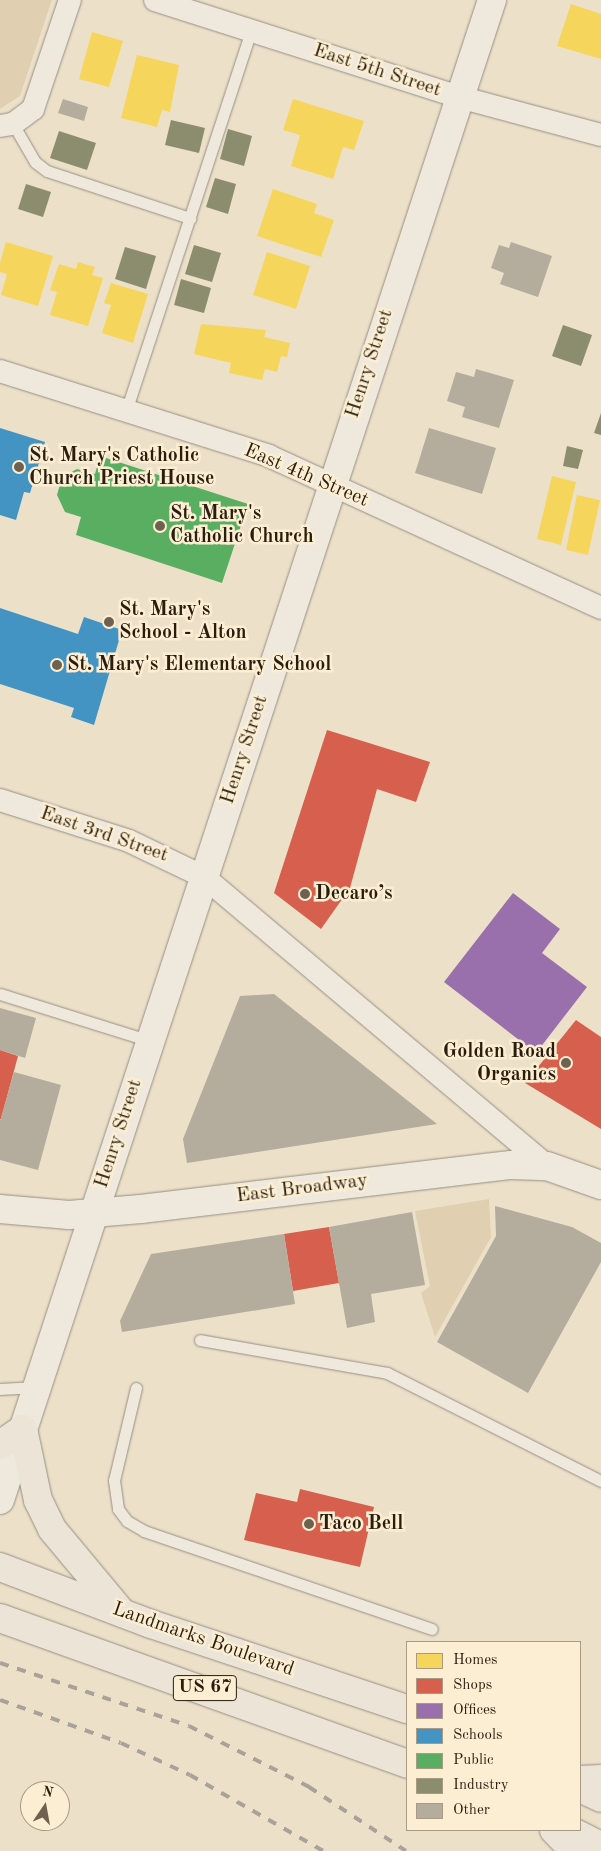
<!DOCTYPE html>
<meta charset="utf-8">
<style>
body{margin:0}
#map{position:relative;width:601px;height:1851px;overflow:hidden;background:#ece0c9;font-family:"Old Standard TT",serif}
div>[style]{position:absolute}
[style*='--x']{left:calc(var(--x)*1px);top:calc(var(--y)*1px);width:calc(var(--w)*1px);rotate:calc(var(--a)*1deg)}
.green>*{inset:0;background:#e0d0b1}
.homes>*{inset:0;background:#f6d55c}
.shops>*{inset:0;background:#d6604d}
.offices>*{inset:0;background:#9970ab}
.schools>*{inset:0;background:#4393c3}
.public>*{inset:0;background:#5aae61}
.industry>*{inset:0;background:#8c8c6e}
.building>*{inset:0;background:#b4ac9c}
.roads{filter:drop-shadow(0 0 1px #978f80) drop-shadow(0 0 1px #978f80)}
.lane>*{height:11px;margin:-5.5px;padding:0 5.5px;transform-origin:5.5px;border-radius:5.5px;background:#eee8dd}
.street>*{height:22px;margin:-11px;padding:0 11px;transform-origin:11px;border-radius:11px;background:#eee8dd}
.secondary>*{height:28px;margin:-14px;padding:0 14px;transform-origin:14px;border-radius:14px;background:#eee8dd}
.primary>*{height:28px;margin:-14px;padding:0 14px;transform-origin:14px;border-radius:14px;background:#ebe4d7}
.highway>*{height:28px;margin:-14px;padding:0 14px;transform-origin:14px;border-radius:14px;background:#ebe4d7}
.rail>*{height:4px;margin-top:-2px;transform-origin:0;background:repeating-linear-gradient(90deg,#a8a299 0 9px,transparent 0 18px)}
.dots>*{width:14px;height:14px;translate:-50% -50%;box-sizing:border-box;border:2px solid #fceed2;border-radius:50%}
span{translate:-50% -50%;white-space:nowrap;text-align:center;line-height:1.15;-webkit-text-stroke:5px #fceed2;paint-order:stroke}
.shield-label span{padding:1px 4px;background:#fceed2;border:1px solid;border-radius:4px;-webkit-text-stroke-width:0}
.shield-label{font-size:19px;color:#2a1d0e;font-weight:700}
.street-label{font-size:20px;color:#2a1d0e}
.poi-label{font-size:20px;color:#2a1d0e;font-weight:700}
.left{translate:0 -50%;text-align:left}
.right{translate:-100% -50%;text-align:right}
.legend{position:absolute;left:406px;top:1641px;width:175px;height:190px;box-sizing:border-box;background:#fceed2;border:1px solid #a89a84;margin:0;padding:6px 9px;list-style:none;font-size:15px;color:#2a1d0e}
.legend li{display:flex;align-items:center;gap:10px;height:25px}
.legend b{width:25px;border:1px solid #a89a84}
.north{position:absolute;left:20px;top:1781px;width:50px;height:50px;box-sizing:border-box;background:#fceed2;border:1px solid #a89a84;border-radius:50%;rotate:12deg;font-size:14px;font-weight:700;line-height:20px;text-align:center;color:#2a1d0e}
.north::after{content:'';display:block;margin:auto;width:18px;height:22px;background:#6e614f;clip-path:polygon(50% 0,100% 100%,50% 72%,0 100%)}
</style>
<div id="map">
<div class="green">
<i style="clip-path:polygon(0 0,52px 0,20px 96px,0 109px)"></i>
<i style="clip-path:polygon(489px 1199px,491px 1237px,435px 1337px,421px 1293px,430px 1286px,415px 1211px)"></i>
</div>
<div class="homes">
<i style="clip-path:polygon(571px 4px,601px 14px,601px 59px,557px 46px)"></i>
<i style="clip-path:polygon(92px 32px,123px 41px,109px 87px,79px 79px)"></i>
<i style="clip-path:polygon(137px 55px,179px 65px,170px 112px,162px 110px,157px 127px,121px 118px)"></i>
<i style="clip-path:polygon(293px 99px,364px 121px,354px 150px,343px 147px,333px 179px,291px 166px,300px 135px,283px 130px)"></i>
<i style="clip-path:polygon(273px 189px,317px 204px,314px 213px,334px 220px,321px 257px,257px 236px)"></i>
<i style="clip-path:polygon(6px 242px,53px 256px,38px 306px,1px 295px,7px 274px,0 272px,0 263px)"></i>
<i style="clip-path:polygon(267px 252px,310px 266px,296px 309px,253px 295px)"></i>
<i style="clip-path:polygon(78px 262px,95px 267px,92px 275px,103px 278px,88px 326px,50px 315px,57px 292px,50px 290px,59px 264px,76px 269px)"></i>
<i style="clip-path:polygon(111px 283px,148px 294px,133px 343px,102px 333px,111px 305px,104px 303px)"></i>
<i style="clip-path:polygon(201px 324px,266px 330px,264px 337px,290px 343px,287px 357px,281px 356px,277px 372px,265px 369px,262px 380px,229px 373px,231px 363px,194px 354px)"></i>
<i style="clip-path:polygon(552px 476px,576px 482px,561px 545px,537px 539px)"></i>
<i style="clip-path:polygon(577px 495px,600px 500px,588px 555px,566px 550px)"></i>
</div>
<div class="shops">
<i style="clip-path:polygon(327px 730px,430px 762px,416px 802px,377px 789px,350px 888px,321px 929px,274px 893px)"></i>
<i style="clip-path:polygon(576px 1020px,601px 1037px,601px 1129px,525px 1083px)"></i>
<i style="clip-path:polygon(0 1050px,18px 1056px,1px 1119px,0 1119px)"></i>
<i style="clip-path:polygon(329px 1227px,339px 1283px,293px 1291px,284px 1234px)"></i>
<i style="clip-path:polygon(300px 1489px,374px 1507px,360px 1567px,244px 1540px,256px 1493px,297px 1502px)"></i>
</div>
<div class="offices">
<i style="clip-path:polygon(513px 893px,560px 929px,542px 953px,587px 987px,536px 1053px,444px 982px)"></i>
</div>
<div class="schools">
<i style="clip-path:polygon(0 428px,45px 442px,30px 493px,24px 492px,16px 520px,0 515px)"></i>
<i style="clip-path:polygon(0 608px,78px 634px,84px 617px,122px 630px,94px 725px,71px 717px,74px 708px,0 684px)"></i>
</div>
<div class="public">
<i style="clip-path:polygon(100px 456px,248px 504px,222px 583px,76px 535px,81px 517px,65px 512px,57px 495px,62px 477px,77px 469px,95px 474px)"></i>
</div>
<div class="industry">
<i style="clip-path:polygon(171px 120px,205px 128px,199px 153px,165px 145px)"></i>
<i style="clip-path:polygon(228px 129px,252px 136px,244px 166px,220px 159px)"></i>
<i style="clip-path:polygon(59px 131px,96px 143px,87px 170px,50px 158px)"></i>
<i style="clip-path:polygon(215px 178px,236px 184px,228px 214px,206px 207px)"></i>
<i style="clip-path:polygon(26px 184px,51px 192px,43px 217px,18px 209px)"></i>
<i style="clip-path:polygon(194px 245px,221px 253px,212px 282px,185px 274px)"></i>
<i style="clip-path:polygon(125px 247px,156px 256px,146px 289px,115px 279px)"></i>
<i style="clip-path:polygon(181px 279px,211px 288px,204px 313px,174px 305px)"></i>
<i style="clip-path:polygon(563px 325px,592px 335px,581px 366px,552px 356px)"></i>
<i style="clip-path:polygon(601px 413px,601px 435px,594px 433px)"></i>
<i style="clip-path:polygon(567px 446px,583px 450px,578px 469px,563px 466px)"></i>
</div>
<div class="building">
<i style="clip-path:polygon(63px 99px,88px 107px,84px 121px,58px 113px)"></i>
<i style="clip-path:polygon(511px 242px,552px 256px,538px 297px,500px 284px,504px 273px,491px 268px,499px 245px,509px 248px)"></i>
<i style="clip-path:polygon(476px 369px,514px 380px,499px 428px,462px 417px,465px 407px,447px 401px,456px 372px,474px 377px)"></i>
<i style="clip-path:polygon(429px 428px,496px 448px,482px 494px,415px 473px)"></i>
<i style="clip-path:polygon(274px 994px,437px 1124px,187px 1163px,183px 1139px,240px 996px)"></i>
<i style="clip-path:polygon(0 1008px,36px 1018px,25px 1058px,0 1050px)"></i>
<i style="clip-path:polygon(14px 1072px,61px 1085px,38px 1170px,0 1160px,0 1121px)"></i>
<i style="clip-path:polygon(495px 1206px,572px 1227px,601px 1243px,601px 1262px,528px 1393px,437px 1342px,496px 1236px)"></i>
<i style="clip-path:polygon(412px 1212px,425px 1285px,371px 1294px,375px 1322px,347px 1328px,329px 1227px)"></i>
<i style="clip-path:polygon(284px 1234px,295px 1304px,122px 1332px,120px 1321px,151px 1254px)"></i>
</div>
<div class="roads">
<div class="lane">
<i style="--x:13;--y:124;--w:44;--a:59.9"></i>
<i style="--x:35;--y:162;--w:15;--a:37"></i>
<i style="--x:47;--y:171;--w:151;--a:18.2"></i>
<i style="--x:126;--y:411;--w:400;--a:-71.8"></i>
<i style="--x:0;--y:994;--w:157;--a:17.4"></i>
<i style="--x:200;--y:1340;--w:190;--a:10"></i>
<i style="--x:387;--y:1373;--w:240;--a:26.8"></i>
<i style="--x:136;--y:1388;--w:95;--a:103.4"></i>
<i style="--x:114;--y:1480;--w:29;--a:82"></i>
<i style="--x:118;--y:1509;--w:15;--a:53"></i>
<i style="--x:127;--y:1521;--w:20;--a:30"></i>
<i style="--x:144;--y:1531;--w:304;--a:18.8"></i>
<i style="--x:0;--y:1389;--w:36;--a:-3"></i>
</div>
<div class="street">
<i style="--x:155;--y:0;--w:319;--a:17.7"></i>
<i style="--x:459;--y:97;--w:147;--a:15"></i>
<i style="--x:0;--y:126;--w:13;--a:-9"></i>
<i style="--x:13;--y:124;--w:25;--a:-37"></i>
<i style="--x:33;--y:109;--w:115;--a:-71.3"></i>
<i style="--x:0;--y:371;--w:282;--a:17.5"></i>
<i style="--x:269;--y:456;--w:365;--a:24.6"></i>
<i style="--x:0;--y:800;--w:135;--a:17.6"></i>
<i style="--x:129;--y:841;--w:83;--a:25.6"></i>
<i style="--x:204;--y:877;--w:449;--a:40.1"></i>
</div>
<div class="secondary">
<i style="--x:0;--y:1209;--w:69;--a:5"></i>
<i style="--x:69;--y:1215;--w:72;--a:-4.8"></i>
<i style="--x:141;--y:1209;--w:373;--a:-6.8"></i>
<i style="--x:511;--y:1165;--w:36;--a:2"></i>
<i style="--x:547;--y:1166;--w:57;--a:19.4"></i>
<i style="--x:0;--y:1500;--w:1579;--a:-71.84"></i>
</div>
<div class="primary">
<i style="--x:0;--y:1445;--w:28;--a:-35"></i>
<i style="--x:23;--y:1429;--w:73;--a:78.1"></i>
<i style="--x:38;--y:1500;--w:32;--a:64"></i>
<i style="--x:52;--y:1529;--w:109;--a:50.2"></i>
<i style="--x:580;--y:1780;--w:21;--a:-3"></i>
<i style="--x:554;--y:1830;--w:29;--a:46"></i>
</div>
<div class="highway">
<i style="--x:0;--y:1567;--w:161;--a:20.7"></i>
<i style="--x:151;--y:1624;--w:270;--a:18.4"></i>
<i style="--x:0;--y:1618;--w:432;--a:19.7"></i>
<i style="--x:580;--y:1788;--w:23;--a:25"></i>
<i style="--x:569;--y:1830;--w:36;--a:27"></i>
</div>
</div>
<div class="rail">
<i style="--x:0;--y:1663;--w:199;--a:18.4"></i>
<i style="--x:189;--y:1726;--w:135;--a:26.9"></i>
<i style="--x:309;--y:1787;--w:116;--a:33.4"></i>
<i style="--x:0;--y:1700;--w:128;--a:19.6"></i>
<i style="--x:121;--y:1743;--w:76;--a:24.9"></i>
<i style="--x:190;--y:1775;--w:153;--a:29.7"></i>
</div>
<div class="dots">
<i style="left:19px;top:467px;background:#6e614f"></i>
<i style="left:160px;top:526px;background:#6e614f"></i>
<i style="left:109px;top:622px;background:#6e614f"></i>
<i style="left:57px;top:665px;background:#6e614f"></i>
<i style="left:305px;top:894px;background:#6e614f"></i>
<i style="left:566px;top:1063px;background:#6e614f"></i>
<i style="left:309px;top:1524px;background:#6e614f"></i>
</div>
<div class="shield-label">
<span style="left:205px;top:1688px">US 67</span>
</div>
<div class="street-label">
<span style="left:377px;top:71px;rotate:18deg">East 5th Street</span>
<span style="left:370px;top:364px;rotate:-72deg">Henry Street</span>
<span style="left:306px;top:476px;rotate:23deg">East 4th Street</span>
<span style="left:245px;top:750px;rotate:-72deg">Henry Street</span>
<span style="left:104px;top:835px;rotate:19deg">East 3rd Street</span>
<span style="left:119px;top:1134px;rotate:-72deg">Henry Street</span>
<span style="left:302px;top:1189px;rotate:-7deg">East Broadway</span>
<span style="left:203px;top:1640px;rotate:19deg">Landmarks Boulevard</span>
</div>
<div class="poi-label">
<span class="left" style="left:29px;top:468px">St. Mary's Catholic<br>Church Priest House</span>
<span class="left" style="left:170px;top:526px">St. Mary's<br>Catholic Church</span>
<span class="left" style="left:119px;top:622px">St. Mary's<br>School - Alton</span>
<span class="left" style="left:67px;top:665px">St. Mary's Elementary School</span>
<span class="left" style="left:315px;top:894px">Decaro’s</span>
<span class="right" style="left:556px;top:1064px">Golden Road<br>Organics</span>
<span class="left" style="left:319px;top:1524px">Taco Bell</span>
</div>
<ul class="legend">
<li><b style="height:14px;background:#f6d55c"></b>Homes</li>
<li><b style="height:14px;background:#d6604d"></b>Shops</li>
<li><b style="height:14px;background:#9970ab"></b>Offices</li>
<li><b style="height:14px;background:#4393c3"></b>Schools</li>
<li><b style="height:14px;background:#5aae61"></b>Public</li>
<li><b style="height:14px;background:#8c8c6e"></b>Industry</li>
<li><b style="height:14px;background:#b4ac9c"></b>Other</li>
</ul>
<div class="north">N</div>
</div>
